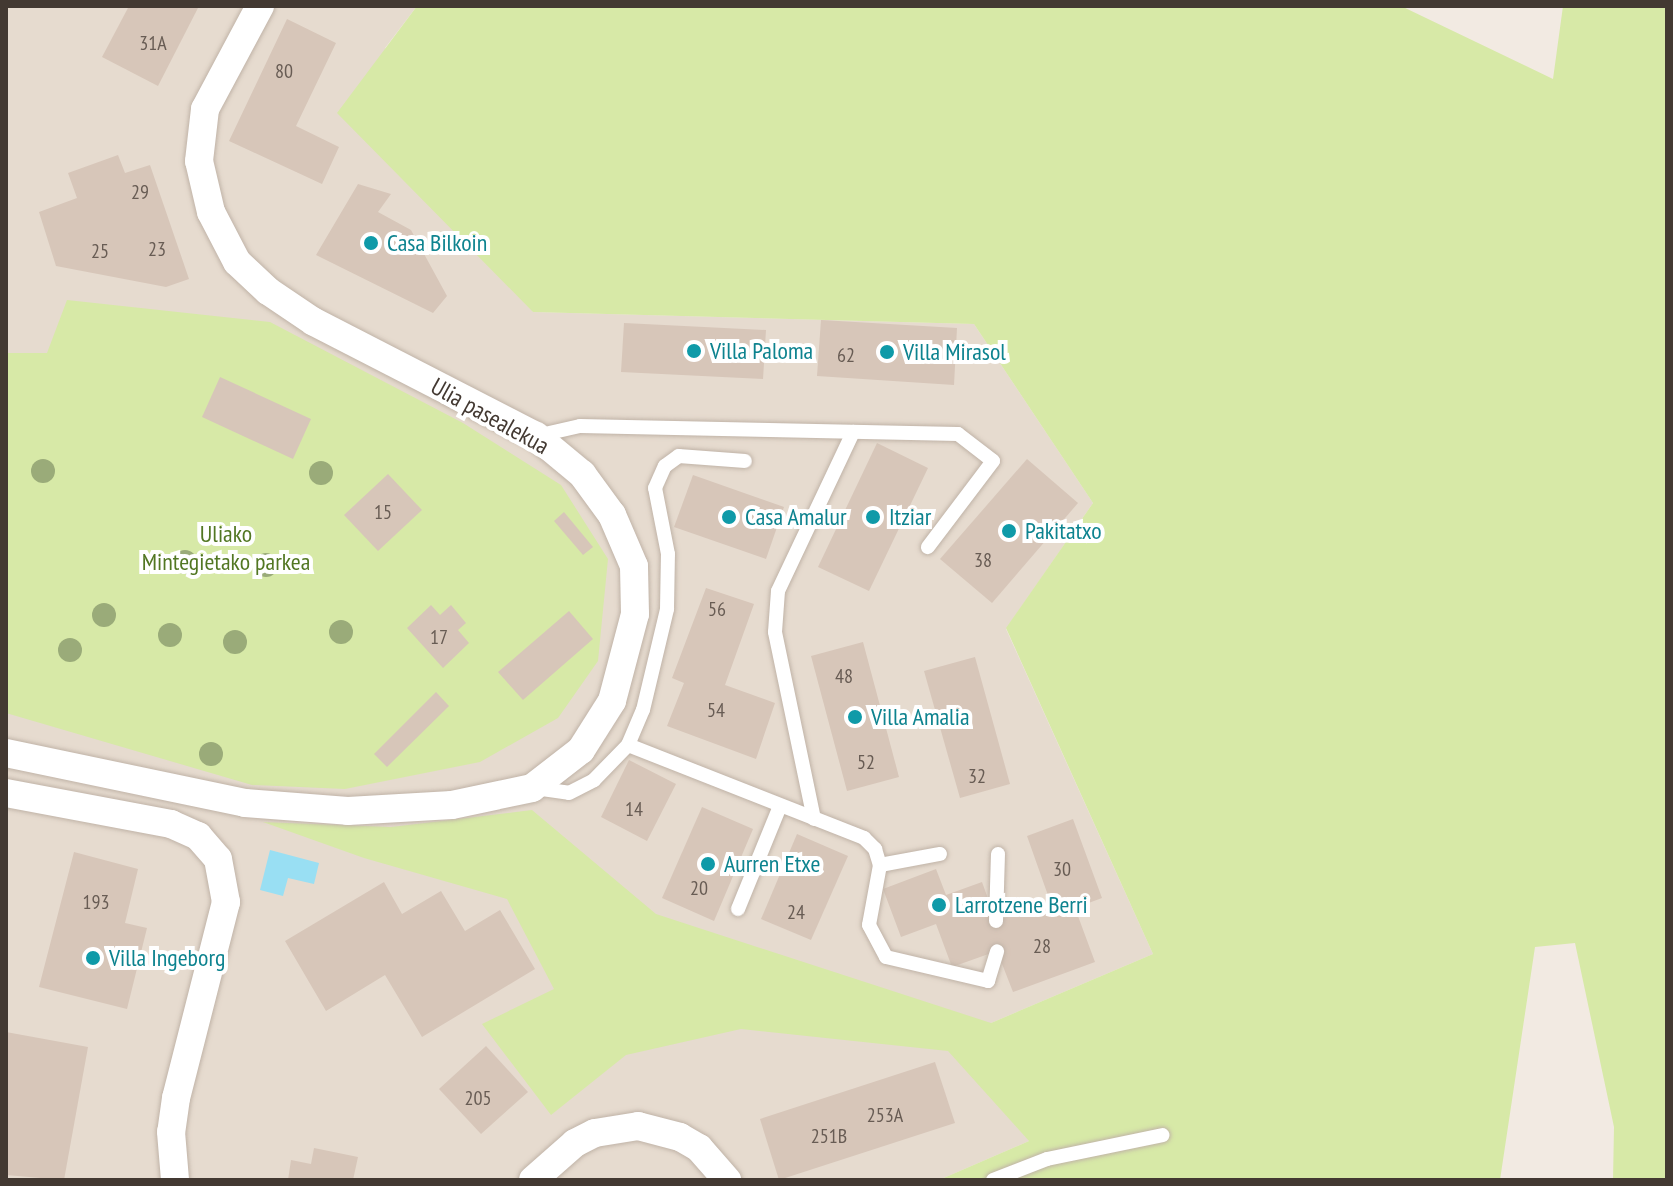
<!DOCTYPE html>
<style>
body{margin:0}
#map{position:relative;width:1673px;height:1186px;overflow:hidden;background:#f2eae2;font-family:"PT Sans Narrow",sans-serif}
div>[style]{position:absolute}
[style*='--x']{left:calc(var(--x)*1px);top:calc(var(--y)*1px);width:calc(var(--w)*1px);rotate:calc(var(--a)*1deg)}
.residential>*{inset:0;background:#e6dbcf}
.green>*{inset:0;background:#d7e9a7}
.water>*{inset:0;background:#99dff3}
.building>*{inset:0;background:#d7c6b9}
.roads{filter:drop-shadow(0 0 2px #c0b3a7) drop-shadow(0 0 2px #c0b3a7)}
.service>*{height:14px;margin:-7px;padding:0 7px;transform-origin:7px;border-radius:7px;background:#fff}
.minor>*{height:28px;margin:-14px;padding:0 14px;transform-origin:14px;border-radius:14px;background:#fff}
.trees>*{width:24px;height:24px;margin:-12px;border-radius:50%;background:#9aab79}
.dots>*{width:22px;height:22px;translate:-50% -50%;box-sizing:border-box;border:4px solid #fff;border-radius:50%}
span{translate:-50% -50%;white-space:nowrap;text-align:center;line-height:1.15;-webkit-text-stroke:8px #fff;paint-order:stroke}
.number-label{font-size:20px;color:#685c54}
.number-label span{-webkit-text-stroke-width:0}
.culture-label{font-size:24px;color:#0d838f}
.left{translate:0 -50%;text-align:left}
.street-label{font-size:24px;color:#433932}
.park-label{font-size:24px;color:#527723}
.frame{position:absolute;inset:0;border:8px solid #433932;pointer-events:none}
</style>
<div id="map">
<div class="residential">
<i style="clip-path:polygon(6px 6px,417px 6px,385px 48px,533px 312px,974px 324px,1093px 503px,1006px 629px,1153px 954px,991px 1023px,1029px 1141px,939px 1180px,6px 1180px)"></i>
</div>
<div class="green">
<i style="clip-path:polygon(417px 6px,1401px 6px,1553px 79px,1563px 6px,1667px 6px,1667px 1180px,1613px 1180px,1614px 1127px,1575px 943px,1535px 947px,1500px 1180px,939px 1180px,1029px 1141px,948px 1051px,741px 1029px,626px 1055px,551px 1115px,482px 1024px,554px 989px,507px 899px,364px 858px,263px 822px,391px 827px,532px 810px,656px 914px,991px 1023px,1153px 954px,1006px 628px,1093px 503px,974px 324px,533px 312px,337px 113px)"></i>
<i style="clip-path:polygon(67px 300px,270px 322px,463px 423px,561px 485px,608px 559px,598px 661px,558px 718px,480px 762px,345px 789px,252px 785px,6px 713px,6px 353px,47px 353px)"></i>
</div>
<div class="water">
<i style="clip-path:polygon(270px 850px,319px 863px,314px 884px,288px 878px,283px 896px,260px 890px)"></i>
</div>
<div class="building">
<i style="clip-path:polygon(129px 6px,199px 6px,158px 86px,102px 57px)"></i>
<i style="clip-path:polygon(287px 19px,336px 43px,296px 126px,339px 147px,322px 184px,229px 141px)"></i>
<i style="clip-path:polygon(118px 155px,125px 173px,150px 165px,189px 279px,166px 287px,56px 266px,39px 212px,77px 198px,68px 173px)"></i>
<i style="clip-path:polygon(358px 184px,391px 194px,378px 212px,411px 230px,447px 296px,433px 313px,316px 255px)"></i>
<i style="clip-path:polygon(821px 320px,957px 328px,954px 385px,817px 376px)"></i>
<i style="clip-path:polygon(624px 323px,766px 330px,763px 379px,621px 372px)"></i>
<i style="clip-path:polygon(220px 377px,311px 419px,293px 459px,202px 417px)"></i>
<i style="clip-path:polygon(877px 443px,928px 468px,869px 591px,818px 567px)"></i>
<i style="clip-path:polygon(1027px 459px,1078px 503px,992px 603px,940px 559px)"></i>
<i style="clip-path:polygon(388px 474px,422px 510px,378px 551px,344px 515px)"></i>
<i style="clip-path:polygon(693px 475px,784px 507px,766px 559px,674px 527px)"></i>
<i style="clip-path:polygon(564px 512px,593px 547px,583px 555px,554px 521px)"></i>
<i style="clip-path:polygon(706px 588px,754px 604px,725px 685px,775px 703px,756px 759px,667px 726px,684px 683px,672px 678px)"></i>
<i style="clip-path:polygon(431px 605px,440px 615px,451px 605px,466px 623px,458px 630px,469px 643px,443px 668px,407px 628px)"></i>
<i style="clip-path:polygon(569px 611px,593px 639px,523px 700px,498px 672px)"></i>
<i style="clip-path:polygon(863px 642px,899px 777px,847px 791px,811px 656px)"></i>
<i style="clip-path:polygon(975px 657px,1010px 784px,960px 798px,924px 671px)"></i>
<i style="clip-path:polygon(436px 692px,449px 706px,387px 767px,374px 754px)"></i>
<i style="clip-path:polygon(629px 760px,676px 784px,647px 841px,601px 817px)"></i>
<i style="clip-path:polygon(702px 807px,753px 829px,714px 921px,662px 898px)"></i>
<i style="clip-path:polygon(1073px 819px,1102px 898px,1075px 908px,1095px 962px,1013px 992px,997px 951px,952px 967px,936px 924px,901px 937px,883px 889px,936px 869px,946px 895px,982px 882px,996px 921px,1050px 901px,1027px 836px)"></i>
<i style="clip-path:polygon(797px 834px,848px 856px,811px 940px,761px 919px)"></i>
<i style="clip-path:polygon(74px 852px,138px 869px,125px 923px,147px 928px,127px 1009px,39px 987px)"></i>
<i style="clip-path:polygon(384px 882px,402px 914px,441px 891px,465px 931px,500px 910px,535px 969px,422px 1037px,385px 975px,326px 1011px,285px 941px)"></i>
<i style="clip-path:polygon(6px 1032px,88px 1047px,64px 1180px,6px 1175px)"></i>
<i style="clip-path:polygon(486px 1046px,528px 1092px,481px 1134px,439px 1089px)"></i>
<i style="clip-path:polygon(935px 1062px,955px 1123px,779px 1180px,760px 1119px)"></i>
<i style="clip-path:polygon(314px 1148px,358px 1157px,353px 1180px,288px 1180px,291px 1160px,311px 1164px)"></i>
</div>
<div class="roads">
<div class="service">
<i style="--x:536;--y:436;--w:45;--a:-12.8"></i>
<i style="--x:580;--y:426;--w:378;--a:1.2"></i>
<i style="--x:958;--y:434;--w:44;--a:37.6"></i>
<i style="--x:993;--y:461;--w:108;--a:127.1"></i>
<i style="--x:628;--y:745;--w:254;--a:21.5"></i>
<i style="--x:864;--y:838;--w:16;--a:45"></i>
<i style="--x:875;--y:849;--w:17;--a:73"></i>
<i style="--x:880;--y:865;--w:61;--a:100.4"></i>
<i style="--x:869;--y:925;--w:36;--a:62"></i>
<i style="--x:886;--y:957;--w:105;--a:13.2"></i>
<i style="--x:988;--y:981;--w:31;--a:-73"></i>
<i style="--x:535;--y:788;--w:34;--a:8"></i>
<i style="--x:569;--y:793;--w:28;--a:-27"></i>
<i style="--x:594;--y:780;--w:49;--a:-45.8"></i>
<i style="--x:628;--y:745;--w:38;--a:-67"></i>
<i style="--x:643;--y:710;--w:104;--a:-76.6"></i>
<i style="--x:667;--y:609;--w:55;--a:-89"></i>
<i style="--x:668;--y:554;--w:67;--a:-101.1"></i>
<i style="--x:655;--y:488;--w:24;--a:-66"></i>
<i style="--x:665;--y:466;--w:17;--a:-36"></i>
<i style="--x:679;--y:456;--w:66;--a:4.3"></i>
<i style="--x:814;--y:819;--w:191;--a:-101.8"></i>
<i style="--x:775;--y:632;--w:41;--a:-85.8"></i>
<i style="--x:778;--y:591;--w:176;--a:-64.7"></i>
<i style="--x:880;--y:865;--w:61;--a:-10.4"></i>
<i style="--x:738;--y:909;--w:111;--a:-67.8"></i>
<i style="--x:996;--y:921;--w:67;--a:-88.3"></i>
<i style="--x:993;--y:1180;--w:58;--a:-21.3"></i>
<i style="--x:1047;--y:1159;--w:118;--a:-11.7"></i>
</div>
<div class="minor">
<i style="--x:6;--y:753;--w:244;--a:11.8"></i>
<i style="--x:245;--y:803;--w:103;--a:4.4"></i>
<i style="--x:348;--y:811;--w:104;--a:-3.3"></i>
<i style="--x:452;--y:805;--w:82;--a:-12"></i>
<i style="--x:532;--y:788;--w:62;--a:-37.8"></i>
<i style="--x:581;--y:750;--w:58;--a:-57.7"></i>
<i style="--x:612;--y:701;--w:90;--a:-75.2"></i>
<i style="--x:635;--y:614;--w:48;--a:-91.2"></i>
<i style="--x:634;--y:566;--w:56;--a:-113.3"></i>
<i style="--x:612;--y:515;--w:51;--a:-126.2"></i>
<i style="--x:582;--y:474;--w:60;--a:-140.4"></i>
<i style="--x:536;--y:436;--w:250;--a:-152.8"></i>
<i style="--x:314;--y:322;--w:55;--a:-146"></i>
<i style="--x:268;--y:291;--w:42;--a:-136.9"></i>
<i style="--x:237;--y:262;--w:56;--a:-117.5"></i>
<i style="--x:211;--y:212;--w:52;--a:-103.2"></i>
<i style="--x:199;--y:161;--w:52;--a:-83.4"></i>
<i style="--x:205;--y:109;--w:117;--a:-61.9"></i>
<i style="--x:6;--y:793;--w:168;--a:10.6"></i>
<i style="--x:171;--y:824;--w:30;--a:24"></i>
<i style="--x:198;--y:836;--w:30;--a:49"></i>
<i style="--x:218;--y:859;--w:44;--a:79.5"></i>
<i style="--x:226;--y:902;--w:202;--a:104.3"></i>
<i style="--x:176;--y:1098;--w:34;--a:98"></i>
<i style="--x:171;--y:1132;--w:48;--a:85.2"></i>
<i style="--x:533;--y:1180;--w:56;--a:-41.4"></i>
<i style="--x:575;--y:1143;--w:22;--a:-27"></i>
<i style="--x:595;--y:1133;--w:44;--a:-9.2"></i>
<i style="--x:638;--y:1126;--w:43;--a:14.7"></i>
<i style="--x:680;--y:1137;--w:22;--a:30"></i>
<i style="--x:699;--y:1148;--w:43;--a:48.8"></i>
</div>
</div>
<div class="trees">
<i style="left:43px;top:471px"></i>
<i style="left:321px;top:473px"></i>
<i style="left:185px;top:562px"></i>
<i style="left:266px;top:565px"></i>
<i style="left:104px;top:615px"></i>
<i style="left:341px;top:632px"></i>
<i style="left:170px;top:635px"></i>
<i style="left:235px;top:642px"></i>
<i style="left:70px;top:650px"></i>
<i style="left:211px;top:754px"></i>
</div>
<div class="dots">
<i style="left:371px;top:243px;background:#0f9aa8"></i>
<i style="left:694px;top:351px;background:#0f9aa8"></i>
<i style="left:887px;top:352px;background:#0f9aa8"></i>
<i style="left:729px;top:517px;background:#0f9aa8"></i>
<i style="left:873px;top:517px;background:#0f9aa8"></i>
<i style="left:1009px;top:531px;background:#0f9aa8"></i>
<i style="left:855px;top:717px;background:#0f9aa8"></i>
<i style="left:708px;top:864px;background:#0f9aa8"></i>
<i style="left:939px;top:905px;background:#0f9aa8"></i>
<i style="left:93px;top:958px;background:#0f9aa8"></i>
</div>
<div class="number-label">
<span style="left:153px;top:43px">31A</span>
<span style="left:284px;top:71px">80</span>
<span style="left:140px;top:192px">29</span>
<span style="left:157px;top:249px">23</span>
<span style="left:100px;top:251px">25</span>
<span style="left:846px;top:355px">62</span>
<span style="left:383px;top:512px">15</span>
<span style="left:983px;top:560px">38</span>
<span style="left:717px;top:609px">56</span>
<span style="left:439px;top:637px">17</span>
<span style="left:844px;top:676px">48</span>
<span style="left:716px;top:710px">54</span>
<span style="left:866px;top:762px">52</span>
<span style="left:977px;top:776px">32</span>
<span style="left:634px;top:809px">14</span>
<span style="left:1062px;top:869px">30</span>
<span style="left:699px;top:888px">20</span>
<span style="left:96px;top:902px">193</span>
<span style="left:796px;top:912px">24</span>
<span style="left:1042px;top:946px">28</span>
<span style="left:478px;top:1098px">205</span>
<span style="left:885px;top:1115px">253A</span>
<span style="left:829px;top:1136px">251B</span>
</div>
<div class="culture-label">
<span class="left" style="left:387px;top:243px">Casa Bilkoin</span>
<span class="left" style="left:710px;top:351px">Villa Paloma</span>
<span class="left" style="left:903px;top:352px">Villa Mirasol</span>
<span class="left" style="left:745px;top:517px">Casa Amalur</span>
<span class="left" style="left:889px;top:517px">Itziar</span>
<span class="left" style="left:1025px;top:531px">Pakitatxo</span>
<span class="left" style="left:871px;top:717px">Villa Amalia</span>
<span class="left" style="left:724px;top:864px">Aurren Etxe</span>
<span class="left" style="left:955px;top:905px">Larrotzene Berri</span>
<span class="left" style="left:109px;top:958px">Villa Ingeborg</span>
</div>
<div class="street-label">
<span style="left:490px;top:416px;rotate:29deg">Ulia pasealekua</span>
</div>
<div class="park-label">
<span style="left:226px;top:548px">Uliako<br>Mintegietako parkea</span>
</div>
<div class="frame"></div>
</div>
